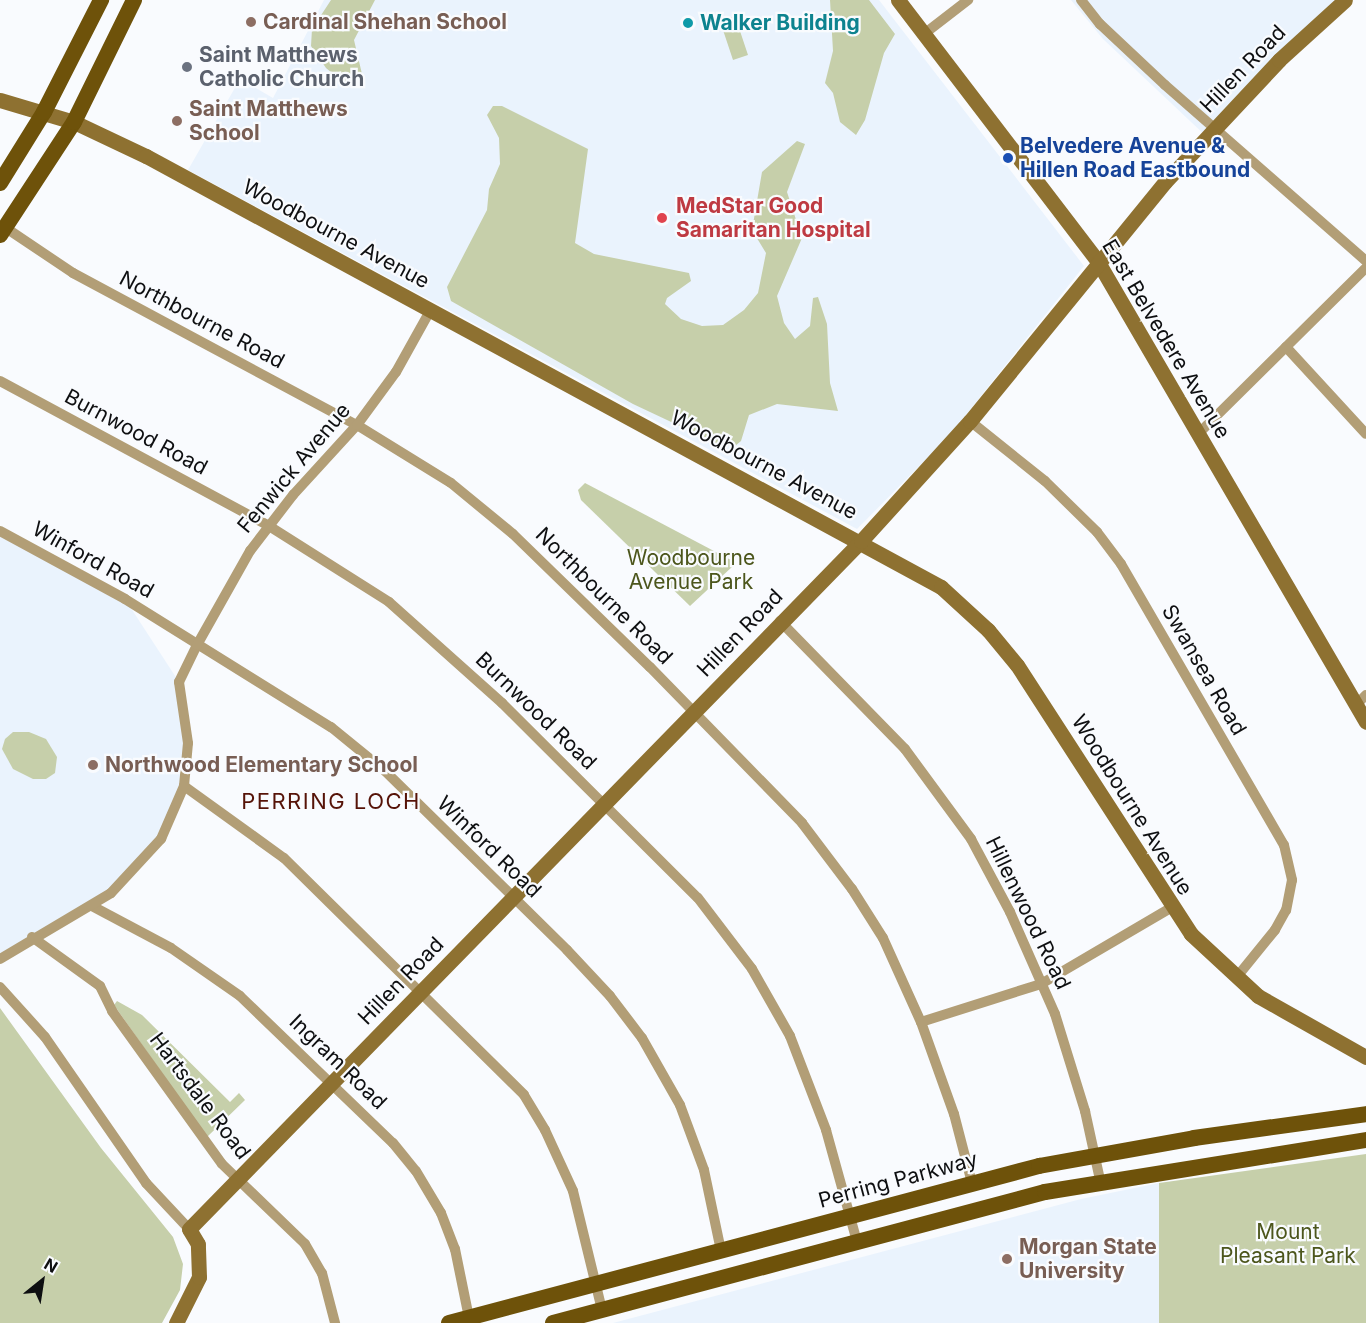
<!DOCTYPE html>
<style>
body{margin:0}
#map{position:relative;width:1366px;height:1323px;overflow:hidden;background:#f9fbfe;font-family:Inter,sans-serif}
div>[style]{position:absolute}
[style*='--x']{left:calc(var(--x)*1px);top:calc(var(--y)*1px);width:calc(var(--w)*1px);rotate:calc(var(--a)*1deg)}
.built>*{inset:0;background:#eaf3fd}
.green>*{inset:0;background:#c6cfaa}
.street>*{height:10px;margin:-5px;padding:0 5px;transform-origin:5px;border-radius:5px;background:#b29e76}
.secondary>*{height:15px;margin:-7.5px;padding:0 7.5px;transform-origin:7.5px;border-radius:7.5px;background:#8e7131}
.primary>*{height:16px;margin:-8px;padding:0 8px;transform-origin:8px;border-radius:8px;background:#6e520a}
.dots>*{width:16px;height:16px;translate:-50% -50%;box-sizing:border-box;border:3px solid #f9fbfe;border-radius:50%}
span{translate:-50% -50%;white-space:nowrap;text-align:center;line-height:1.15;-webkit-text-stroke:4.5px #f9fbfe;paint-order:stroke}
.education-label{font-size:21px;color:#785e54;font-weight:700}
.left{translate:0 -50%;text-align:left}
.culture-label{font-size:21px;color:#0d838f;font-weight:700}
.worship-label{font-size:21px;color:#5b616d;font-weight:700}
.street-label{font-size:21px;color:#0e0f11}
.transit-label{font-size:21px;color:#164399;font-weight:700}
.health-label{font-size:21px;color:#be3a42;font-weight:700}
.park-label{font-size:21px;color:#4c561c}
.neighbourhood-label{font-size:22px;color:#561308;letter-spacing:1.5px}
.north{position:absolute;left:12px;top:1251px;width:60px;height:60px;-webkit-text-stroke:4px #f9fbfe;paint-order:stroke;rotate:30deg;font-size:16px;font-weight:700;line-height:24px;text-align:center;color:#0e0f11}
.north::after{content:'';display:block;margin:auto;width:21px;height:27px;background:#0e0f11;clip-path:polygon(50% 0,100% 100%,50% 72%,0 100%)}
</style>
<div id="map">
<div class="built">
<i style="clip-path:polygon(324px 0,879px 0,1084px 266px,950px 435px,857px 529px,188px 170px,240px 79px,273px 98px)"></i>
<i style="clip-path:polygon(1071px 0,1351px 0,1207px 137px,1103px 39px)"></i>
<i style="clip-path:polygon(0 531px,125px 599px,179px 682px,188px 743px,173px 817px,119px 887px,0 960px)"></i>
<i style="clip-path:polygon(1159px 1183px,1159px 1323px,613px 1323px,1081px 1199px)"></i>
</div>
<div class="green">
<i style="clip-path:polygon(331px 0,375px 0,354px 40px,362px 74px,356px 84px,343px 82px,326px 68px,311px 46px,312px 29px)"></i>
<i style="clip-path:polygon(830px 0,869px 0,895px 34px,884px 53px,865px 120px,856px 135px,840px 122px,833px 93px,825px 83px,833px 51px)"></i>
<i style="clip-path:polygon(735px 16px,748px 55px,733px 60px,720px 21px)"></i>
<i style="clip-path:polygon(493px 106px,502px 106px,588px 149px,575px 243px,594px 254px,689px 273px,691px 281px,667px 298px,665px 304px,681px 319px,702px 326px,723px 325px,744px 310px,758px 293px,766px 253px,752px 230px,762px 172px,797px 141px,805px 144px,787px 192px,802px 238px,777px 296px,784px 323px,795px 339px,810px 326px,813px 298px,818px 297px,827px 324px,830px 383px,838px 411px,777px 404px,749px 415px,741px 441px,735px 446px,718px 444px,633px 404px,451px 301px,447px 287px,487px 210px,489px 189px,500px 164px,499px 138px,487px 115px)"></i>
<i style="clip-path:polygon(585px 483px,731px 560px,733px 566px,690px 606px,581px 500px,578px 490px)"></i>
<i style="clip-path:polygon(13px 732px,29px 732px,46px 739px,57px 757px,55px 773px,46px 779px,33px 779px,13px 769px,2px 749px,5px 739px)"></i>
<i style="clip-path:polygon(117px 1001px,142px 1015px,230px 1102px,239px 1093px,245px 1100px,207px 1137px,114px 1005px)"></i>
<i style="clip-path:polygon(0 1008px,101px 1148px,173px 1237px,183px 1264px,180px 1290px,162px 1323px,0 1323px)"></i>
<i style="clip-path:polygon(1366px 1154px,1366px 1323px,1159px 1323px,1159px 1183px)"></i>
</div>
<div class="street">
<i style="--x:1081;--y:0;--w:31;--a:52"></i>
<i style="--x:1100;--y:24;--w:89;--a:43.2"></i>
<i style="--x:1165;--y:85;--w:267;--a:41.2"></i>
<i style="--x:924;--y:34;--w:56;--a:-37.7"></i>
<i style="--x:6;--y:228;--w:81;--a:33.9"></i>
<i style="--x:73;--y:273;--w:322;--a:28.2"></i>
<i style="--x:357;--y:425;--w:110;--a:31.7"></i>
<i style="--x:451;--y:483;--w:80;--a:39.4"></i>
<i style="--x:513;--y:534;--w:191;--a:44.2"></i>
<i style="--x:650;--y:667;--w:218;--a:45.7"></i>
<i style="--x:802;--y:823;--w:83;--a:52.9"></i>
<i style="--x:852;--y:889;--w:58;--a:57.7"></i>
<i style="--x:883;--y:938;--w:92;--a:65.7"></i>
<i style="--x:921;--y:1022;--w:98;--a:70.3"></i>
<i style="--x:954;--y:1114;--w:71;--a:75.4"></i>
<i style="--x:1286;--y:347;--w:118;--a:47.4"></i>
<i style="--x:0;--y:381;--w:306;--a:28.3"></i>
<i style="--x:269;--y:526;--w:142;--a:32.3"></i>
<i style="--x:389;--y:602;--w:152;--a:41.8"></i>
<i style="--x:502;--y:703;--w:276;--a:44.9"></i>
<i style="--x:698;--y:898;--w:89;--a:52.7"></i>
<i style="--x:752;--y:969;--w:77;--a:60.4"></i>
<i style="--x:790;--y:1036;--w:101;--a:69"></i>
<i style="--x:826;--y:1130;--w:116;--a:74.5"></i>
<i style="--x:970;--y:421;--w:96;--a:38.7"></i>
<i style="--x:1045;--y:481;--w:73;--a:44.4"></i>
<i style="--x:1097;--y:532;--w:40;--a:53"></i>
<i style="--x:1121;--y:564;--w:325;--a:59.9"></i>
<i style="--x:1284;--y:845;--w:36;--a:77"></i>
<i style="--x:1292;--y:880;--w:31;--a:101"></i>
<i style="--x:1286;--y:910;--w:23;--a:119"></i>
<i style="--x:1275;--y:930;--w:62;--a:129.1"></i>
<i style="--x:1198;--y:434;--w:236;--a:-44.7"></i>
<i style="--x:0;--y:531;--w:142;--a:28.5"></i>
<i style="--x:125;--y:599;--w:243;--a:31.9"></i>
<i style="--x:331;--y:727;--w:70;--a:39.2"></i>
<i style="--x:385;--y:771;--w:255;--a:44.5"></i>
<i style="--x:567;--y:950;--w:63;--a:46.9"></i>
<i style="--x:610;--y:996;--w:53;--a:52.7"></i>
<i style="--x:642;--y:1038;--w:77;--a:60.4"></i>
<i style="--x:680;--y:1105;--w:69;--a:69.7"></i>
<i style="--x:704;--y:1170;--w:83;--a:78.1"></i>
<i style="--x:780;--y:621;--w:179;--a:45.7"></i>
<i style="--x:905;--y:749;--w:112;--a:53.7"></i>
<i style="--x:971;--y:839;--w:83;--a:61.9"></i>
<i style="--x:1010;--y:912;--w:111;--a:66.2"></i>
<i style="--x:1055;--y:1014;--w:102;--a:72.8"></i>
<i style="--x:1085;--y:1111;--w:71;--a:77.7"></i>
<i style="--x:1356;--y:705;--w:14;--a:-45"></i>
<i style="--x:184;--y:786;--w:123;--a:35.8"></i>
<i style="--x:284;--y:858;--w:337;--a:44.6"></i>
<i style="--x:524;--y:1095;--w:41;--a:59"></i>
<i style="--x:545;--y:1130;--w:67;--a:65.3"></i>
<i style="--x:573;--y:1191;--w:122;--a:76.3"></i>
<i style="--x:92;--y:906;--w:89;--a:28"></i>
<i style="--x:171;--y:948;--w:84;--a:34.8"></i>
<i style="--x:240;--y:996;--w:212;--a:43.9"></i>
<i style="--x:393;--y:1143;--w:36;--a:51"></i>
<i style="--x:416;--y:1171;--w:49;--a:59.2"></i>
<i style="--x:441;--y:1213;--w:39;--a:69"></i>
<i style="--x:455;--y:1249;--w:70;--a:78.5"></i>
<i style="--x:32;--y:937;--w:84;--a:35.8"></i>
<i style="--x:100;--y:986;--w:28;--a:64"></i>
<i style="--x:112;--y:1011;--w:188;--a:54.3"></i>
<i style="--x:222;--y:1164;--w:115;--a:43.9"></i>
<i style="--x:305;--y:1244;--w:34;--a:60"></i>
<i style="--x:322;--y:1273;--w:52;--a:75.4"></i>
<i style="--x:0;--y:959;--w:129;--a:-30.7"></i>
<i style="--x:111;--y:893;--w:74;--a:-47.2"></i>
<i style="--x:161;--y:839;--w:58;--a:-66.5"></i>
<i style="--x:184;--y:786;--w:43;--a:-84.7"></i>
<i style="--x:188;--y:743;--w:62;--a:-98.4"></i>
<i style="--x:179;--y:682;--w:41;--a:-64.1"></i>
<i style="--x:197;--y:645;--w:108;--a:-60.6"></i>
<i style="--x:250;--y:551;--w:71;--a:-52.5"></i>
<i style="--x:293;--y:495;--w:95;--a:-47.6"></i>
<i style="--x:357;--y:425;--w:66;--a:-53.7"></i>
<i style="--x:396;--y:372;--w:72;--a:-60.9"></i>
<i style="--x:0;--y:987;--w:67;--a:48"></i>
<i style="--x:45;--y:1037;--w:178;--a:55.3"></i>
<i style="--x:146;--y:1183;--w:63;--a:46.9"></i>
<i style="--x:921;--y:1022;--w:126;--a:-17.6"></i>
<i style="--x:1041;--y:984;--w:152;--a:-30.4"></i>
</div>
<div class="secondary">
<i style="--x:898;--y:0;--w:330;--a:52.6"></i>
<i style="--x:1098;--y:262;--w:532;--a:59.77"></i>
<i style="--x:0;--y:100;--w:77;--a:16.6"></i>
<i style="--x:74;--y:122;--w:80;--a:25.3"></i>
<i style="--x:146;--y:156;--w:904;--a:28.46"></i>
<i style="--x:941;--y:587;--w:64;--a:42.5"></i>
<i style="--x:988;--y:630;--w:45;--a:50.4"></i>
<i style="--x:1017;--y:665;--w:320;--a:57.1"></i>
<i style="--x:1191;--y:934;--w:91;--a:42.8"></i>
<i style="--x:1258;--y:996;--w:124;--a:29.5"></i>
<i style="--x:176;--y:1323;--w:51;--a:-63.4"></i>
<i style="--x:199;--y:1277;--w:33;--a:-92"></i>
<i style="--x:198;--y:1244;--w:17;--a:-121"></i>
<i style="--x:189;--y:1229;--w:962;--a:-45.67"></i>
<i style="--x:861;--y:541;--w:162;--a:-47.8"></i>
<i style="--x:970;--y:421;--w:308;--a:-50.8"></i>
<i style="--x:1165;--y:182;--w:167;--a:-46.9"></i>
<i style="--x:1279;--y:60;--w:89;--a:-42.3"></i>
</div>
<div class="primary">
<i style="--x:0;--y:183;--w:84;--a:-58.2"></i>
<i style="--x:44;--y:112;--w:126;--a:-63"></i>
<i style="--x:0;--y:235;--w:135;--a:-56.8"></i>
<i style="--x:74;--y:122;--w:136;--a:-63.8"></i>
<i style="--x:449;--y:1323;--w:611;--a:-14.9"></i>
<i style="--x:1039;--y:1166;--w:158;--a:-10.2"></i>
<i style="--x:1194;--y:1138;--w:174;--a:-7.9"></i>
<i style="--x:553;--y:1323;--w:509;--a:-14.91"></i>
<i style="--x:1045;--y:1192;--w:325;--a:-9.2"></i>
</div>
<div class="dots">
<i style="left:251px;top:22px;background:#8d6e63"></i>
<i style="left:688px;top:23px;background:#0f9aa8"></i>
<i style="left:187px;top:67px;background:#6b7280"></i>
<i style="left:177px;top:121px;background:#8d6e63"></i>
<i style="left:1008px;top:158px;background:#1a4fb4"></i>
<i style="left:662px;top:218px;background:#e0444e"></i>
<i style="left:93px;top:765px;background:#8d6e63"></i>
<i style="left:1007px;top:1259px;background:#8d6e63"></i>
</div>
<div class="education-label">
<span class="left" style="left:263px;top:22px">Cardinal Shehan School</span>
<span class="left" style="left:189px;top:121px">Saint Matthews<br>School</span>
<span class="left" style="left:105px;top:765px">Northwood Elementary School</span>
<span class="left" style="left:1019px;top:1259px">Morgan State<br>University</span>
</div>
<div class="culture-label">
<span class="left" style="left:700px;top:23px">Walker Building</span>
</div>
<div class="worship-label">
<span class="left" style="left:199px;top:67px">Saint Matthews<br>Catholic Church</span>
</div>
<div class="street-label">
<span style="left:1243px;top:69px;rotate:-46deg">Hillen Road</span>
<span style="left:336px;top:234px;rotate:28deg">Woodbourne Avenue</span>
<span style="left:202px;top:320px;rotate:28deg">Northbourne Road</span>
<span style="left:1166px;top:339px;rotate:59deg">East Belvedere Avenue</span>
<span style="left:136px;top:432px;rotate:28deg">Burnwood Road</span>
<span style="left:764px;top:465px;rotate:28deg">Woodbourne Avenue</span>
<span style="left:294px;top:468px;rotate:-50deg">Fenwick Avenue</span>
<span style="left:93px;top:560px;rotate:29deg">Winford Road</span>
<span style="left:604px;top:596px;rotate:45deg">Northbourne Road</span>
<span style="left:740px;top:633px;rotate:-46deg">Hillen Road</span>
<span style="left:1204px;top:670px;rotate:60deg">Swansea Road</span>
<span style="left:536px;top:711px;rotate:44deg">Burnwood Road</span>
<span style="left:1132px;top:805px;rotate:58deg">Woodbourne Avenue</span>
<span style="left:489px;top:847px;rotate:44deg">Winford Road</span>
<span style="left:1028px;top:913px;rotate:64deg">Hillenwood Road</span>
<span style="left:401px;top:981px;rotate:-46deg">Hillen Road</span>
<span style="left:338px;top:1062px;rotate:44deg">Ingram Road</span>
<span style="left:200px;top:1096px;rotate:53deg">Hartsdale Road</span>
<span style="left:898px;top:1180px;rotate:-15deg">Perring Parkway</span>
</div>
<div class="transit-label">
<span class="left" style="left:1020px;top:158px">Belvedere Avenue &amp;<br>Hillen Road Eastbound</span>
</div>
<div class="health-label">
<span class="left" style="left:676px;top:218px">MedStar Good<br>Samaritan Hospital</span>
</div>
<div class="park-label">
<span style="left:691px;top:570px">Woodbourne<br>Avenue Park</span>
<span style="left:1288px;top:1244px">Mount<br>Pleasant Park</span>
</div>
<div class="neighbourhood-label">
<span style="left:331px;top:802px">PERRING LOCH</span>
</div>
<div class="north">N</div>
</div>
